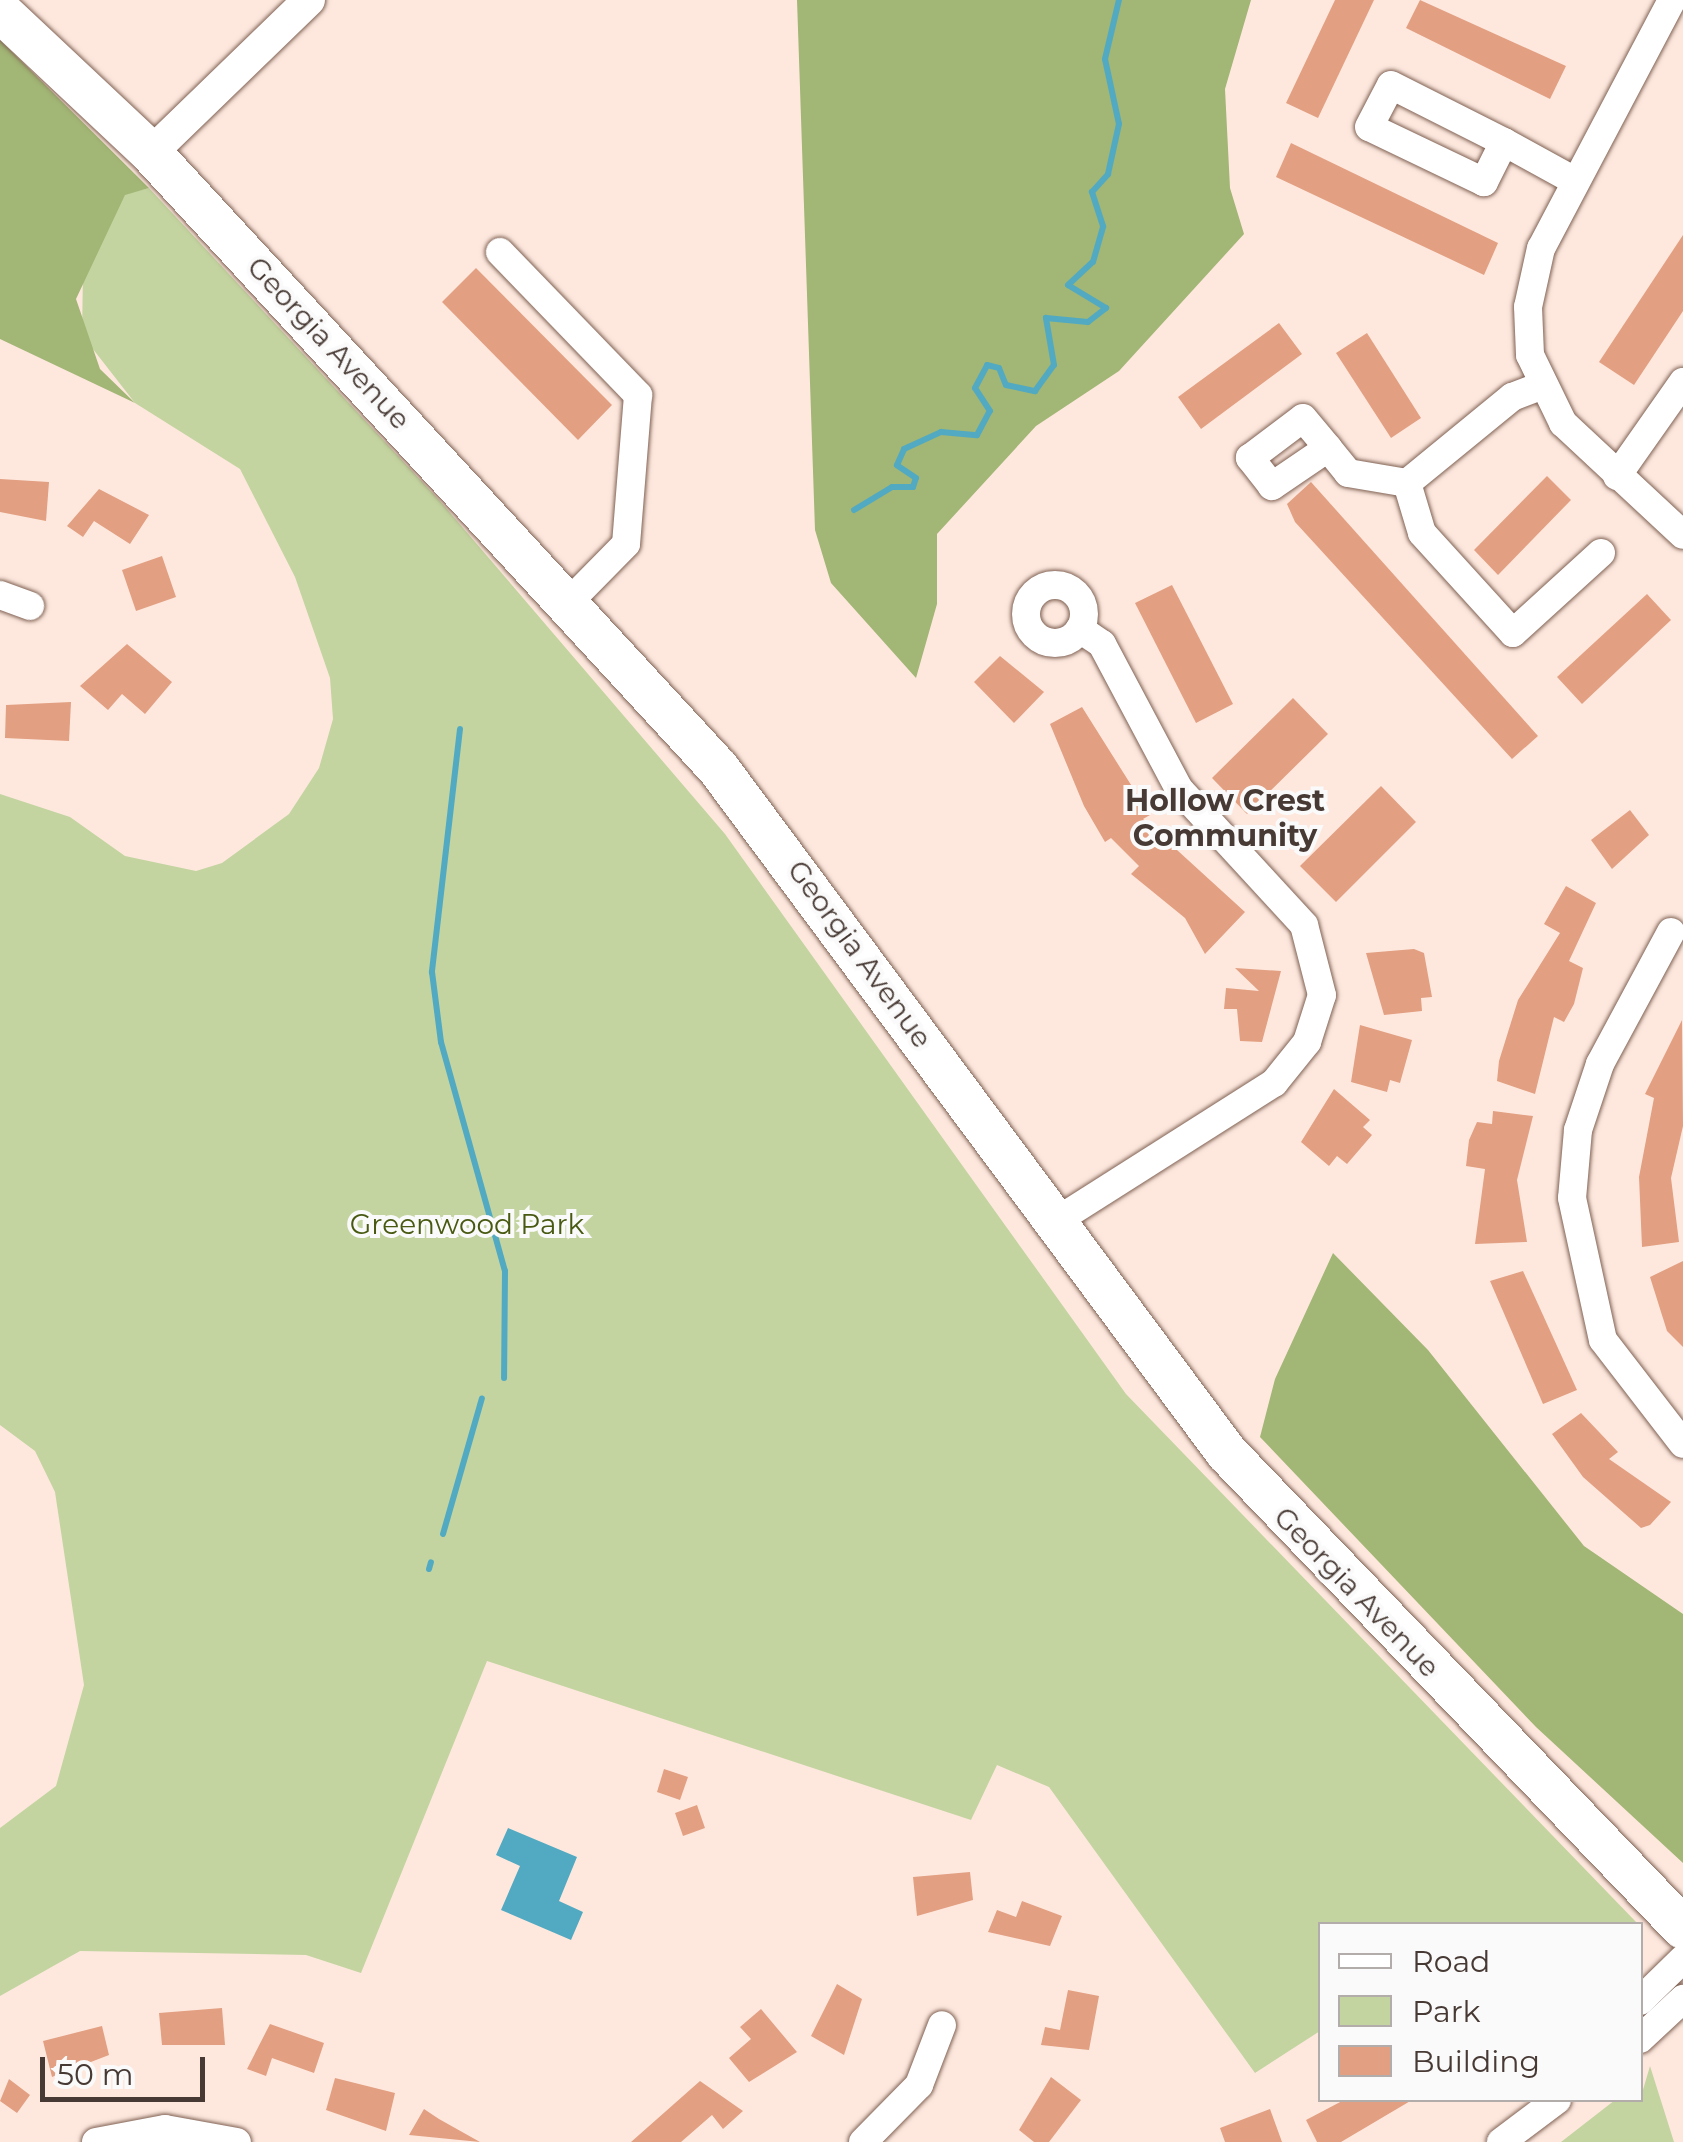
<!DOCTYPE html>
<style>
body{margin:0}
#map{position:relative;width:1683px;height:2142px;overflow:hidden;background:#fee8de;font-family:Montserrat,sans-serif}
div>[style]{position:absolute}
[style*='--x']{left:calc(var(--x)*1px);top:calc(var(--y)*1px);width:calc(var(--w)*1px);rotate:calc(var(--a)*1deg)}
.green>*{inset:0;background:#c3d4a0}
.forest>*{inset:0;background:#a2b675}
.water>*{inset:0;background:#52aac2}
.stream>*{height:6px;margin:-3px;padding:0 3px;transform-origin:3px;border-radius:3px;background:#52aac2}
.building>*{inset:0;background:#e29f81}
.roads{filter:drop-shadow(0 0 2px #7f6153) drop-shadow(0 0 2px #7f6153)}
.minor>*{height:28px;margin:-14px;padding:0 14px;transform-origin:14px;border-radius:14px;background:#fff}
.minor>.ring{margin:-14px;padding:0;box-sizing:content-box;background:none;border:28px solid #fff;border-radius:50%}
.tertiary>*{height:32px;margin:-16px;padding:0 16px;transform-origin:16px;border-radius:16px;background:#fff}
.primary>*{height:42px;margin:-21px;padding:0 21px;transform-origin:21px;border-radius:21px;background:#fff}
span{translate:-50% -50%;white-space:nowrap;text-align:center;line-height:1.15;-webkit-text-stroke:8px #fafafa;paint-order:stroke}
.street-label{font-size:28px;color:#473933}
.park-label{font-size:28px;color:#485911}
.neighbourhood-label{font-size:30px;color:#473933;font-weight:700}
.legend{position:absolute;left:1318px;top:1922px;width:325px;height:180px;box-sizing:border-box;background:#fafafa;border:2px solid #b2adaa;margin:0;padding:12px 18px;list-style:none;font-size:30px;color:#473933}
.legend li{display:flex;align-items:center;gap:20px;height:50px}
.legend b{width:50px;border:2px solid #b2adaa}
.scale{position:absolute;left:40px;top:2057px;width:165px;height:45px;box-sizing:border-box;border:5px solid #473933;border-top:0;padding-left:12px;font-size:30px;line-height:35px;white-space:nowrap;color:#473933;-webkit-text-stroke:8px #fafafa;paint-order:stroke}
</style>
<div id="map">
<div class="green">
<i style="clip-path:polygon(149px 188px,440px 501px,725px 834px,1126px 1394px,1638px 1924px,1320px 1924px,1320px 2031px,1255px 2073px,1049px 1787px,997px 1765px,971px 1820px,487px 1661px,361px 1973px,306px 1955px,80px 1951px,0 1996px,0 1828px,56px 1786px,84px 1685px,55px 1492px,35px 1451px,0 1425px,0 794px,70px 817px,125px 856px,196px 871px,222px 863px,289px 814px,319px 768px,333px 719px,330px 678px,295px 577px,240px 469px,135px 403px,82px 335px,83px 271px,125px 194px)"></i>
<i style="clip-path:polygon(1650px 2066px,1674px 2142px,1561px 2142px,1615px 2100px,1640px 2100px)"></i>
</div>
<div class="forest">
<i style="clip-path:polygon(797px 0,1251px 0,1225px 89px,1230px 188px,1244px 234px,1119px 371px,1036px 426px,937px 534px,937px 604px,916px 678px,831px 583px,815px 530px)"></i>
<i style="clip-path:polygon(0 40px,149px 188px,125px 195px,76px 299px,100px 369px,135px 403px,0 339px)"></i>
<i style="clip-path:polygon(1333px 1253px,1428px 1350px,1584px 1546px,1683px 1614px,1683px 1863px,1536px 1727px,1260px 1437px,1275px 1379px)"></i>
</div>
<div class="water">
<i style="clip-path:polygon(508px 1828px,577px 1857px,559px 1901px,583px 1912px,571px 1940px,501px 1910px,520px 1866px,496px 1855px)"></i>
</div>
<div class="stream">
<i style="--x:854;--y:510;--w:44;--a:-31.2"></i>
<i style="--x:892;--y:487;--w:21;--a:0"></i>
<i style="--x:913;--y:487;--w:9;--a:-72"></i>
<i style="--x:916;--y:478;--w:23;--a:-146"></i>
<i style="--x:897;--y:465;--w:17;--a:-66"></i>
<i style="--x:904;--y:449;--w:41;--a:-24.7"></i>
<i style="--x:941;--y:432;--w:36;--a:5"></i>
<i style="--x:977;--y:435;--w:27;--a:-62"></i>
<i style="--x:990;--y:411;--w:27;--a:-123"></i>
<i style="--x:975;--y:388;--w:26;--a:-62"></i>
<i style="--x:987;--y:365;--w:12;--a:14"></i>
<i style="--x:999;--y:368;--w:18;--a:68"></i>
<i style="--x:1006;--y:385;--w:30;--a:12"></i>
<i style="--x:1035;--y:391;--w:32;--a:-54"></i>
<i style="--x:1054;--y:365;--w:48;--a:-99.7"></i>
<i style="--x:1046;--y:318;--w:42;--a:5.4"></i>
<i style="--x:1088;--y:322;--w:23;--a:-38"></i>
<i style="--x:1106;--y:308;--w:44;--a:-148.8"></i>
<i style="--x:1068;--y:285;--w:34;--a:-43"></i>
<i style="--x:1093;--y:262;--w:37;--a:-74"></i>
<i style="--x:1103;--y:226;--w:36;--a:-108"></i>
<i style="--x:1092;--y:192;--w:24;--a:-48"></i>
<i style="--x:1108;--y:174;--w:51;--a:-77.6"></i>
<i style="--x:1119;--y:124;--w:66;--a:-102.2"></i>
<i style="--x:1105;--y:59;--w:61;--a:-76.7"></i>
<i style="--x:460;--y:729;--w:245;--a:96.6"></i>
<i style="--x:432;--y:972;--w:71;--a:82.7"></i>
<i style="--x:441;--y:1042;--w:238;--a:74.4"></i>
<i style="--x:505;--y:1271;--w:107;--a:90.5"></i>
<i style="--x:443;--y:1534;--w:141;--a:-74"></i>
<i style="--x:429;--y:1569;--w:7;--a:-74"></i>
</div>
<div class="building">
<i style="clip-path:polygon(1335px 0,1374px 0,1318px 118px,1286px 103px)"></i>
<i style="clip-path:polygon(1420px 0,1566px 66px,1550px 99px,1406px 28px)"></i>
<i style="clip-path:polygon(1291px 143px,1498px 243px,1484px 275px,1276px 177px)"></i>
<i style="clip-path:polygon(1683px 235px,1683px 311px,1634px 385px,1599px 362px)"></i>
<i style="clip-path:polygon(476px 268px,612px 405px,578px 440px,442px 302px)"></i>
<i style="clip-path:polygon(1279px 323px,1302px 354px,1201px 429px,1178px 397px)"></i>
<i style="clip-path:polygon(1367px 333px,1421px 418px,1391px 438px,1336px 353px)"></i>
<i style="clip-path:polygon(1547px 476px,1571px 500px,1498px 575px,1474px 550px)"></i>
<i style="clip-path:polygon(0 479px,49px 482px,46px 521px,0 512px)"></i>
<i style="clip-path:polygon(1311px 482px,1538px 736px,1512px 759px,1295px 522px,1287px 504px)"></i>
<i style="clip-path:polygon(99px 489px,149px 515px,130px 544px,94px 521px,83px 537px,67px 526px)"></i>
<i style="clip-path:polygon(162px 556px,176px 597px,136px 611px,122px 570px)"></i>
<i style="clip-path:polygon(1172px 585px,1233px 704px,1196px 723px,1135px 603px)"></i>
<i style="clip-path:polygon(1647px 594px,1671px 620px,1582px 704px,1557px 677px)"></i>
<i style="clip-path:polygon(127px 644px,172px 682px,145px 714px,122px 694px,108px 710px,80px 686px)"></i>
<i style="clip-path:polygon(1000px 656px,1044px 692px,1014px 723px,974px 682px)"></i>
<i style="clip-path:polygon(1293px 698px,1328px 734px,1247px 814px,1212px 778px)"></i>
<i style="clip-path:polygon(71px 702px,69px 741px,5px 738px,6px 705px)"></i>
<i style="clip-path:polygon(1082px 707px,1150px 815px,1143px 819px,1245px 912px,1205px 954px,1185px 918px,1131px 874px,1139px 866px,1111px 838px,1105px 842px,1084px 806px,1050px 724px)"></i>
<i style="clip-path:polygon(1381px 786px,1416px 822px,1336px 902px,1300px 866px)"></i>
<i style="clip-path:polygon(1630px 810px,1649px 835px,1612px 869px,1591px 840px)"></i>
<i style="clip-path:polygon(1566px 886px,1596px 903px,1569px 961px,1583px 968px,1574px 1004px,1564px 1022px,1554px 1017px,1535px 1094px,1497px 1081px,1499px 1061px,1518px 1000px,1560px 933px,1544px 924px)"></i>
<i style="clip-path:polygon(1414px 949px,1424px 953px,1432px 997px,1421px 998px,1422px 1011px,1384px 1015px,1366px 953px)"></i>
<i style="clip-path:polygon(1235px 968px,1281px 971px,1262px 1042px,1240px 1041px,1237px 1009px,1224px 1009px,1226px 988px,1259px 991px)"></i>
<i style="clip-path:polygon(1682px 1020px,1683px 1126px,1671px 1178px,1679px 1242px,1642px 1247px,1639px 1177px,1654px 1098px,1645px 1094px)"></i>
<i style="clip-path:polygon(1360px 1025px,1412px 1040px,1400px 1083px,1390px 1080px,1387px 1092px,1351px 1082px)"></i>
<i style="clip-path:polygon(1334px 1089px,1370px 1120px,1363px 1127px,1372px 1135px,1347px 1164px,1337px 1156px,1329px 1166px,1301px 1142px)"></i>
<i style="clip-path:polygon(1493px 1111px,1533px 1116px,1517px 1180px,1527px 1242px,1475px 1244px,1485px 1169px,1466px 1166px,1469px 1140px,1477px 1122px,1492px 1124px)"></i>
<i style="clip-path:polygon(1683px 1261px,1683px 1347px,1667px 1331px,1650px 1277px)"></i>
<i style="clip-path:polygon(1523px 1271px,1577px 1390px,1543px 1404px,1490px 1281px)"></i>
<i style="clip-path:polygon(1581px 1413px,1618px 1452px,1609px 1459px,1671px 1502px,1650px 1525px,1641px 1528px,1583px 1477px,1552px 1434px)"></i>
<i style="clip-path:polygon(664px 1769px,688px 1777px,680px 1800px,657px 1792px)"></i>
<i style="clip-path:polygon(697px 1805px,705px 1828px,683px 1836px,675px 1813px)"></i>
<i style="clip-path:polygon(970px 1872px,973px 1900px,917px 1916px,913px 1877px)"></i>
<i style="clip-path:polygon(1022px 1901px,1062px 1916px,1050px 1946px,988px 1932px,997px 1910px,1016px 1917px)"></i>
<i style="clip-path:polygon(837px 1984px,862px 1999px,844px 2055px,811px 2036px)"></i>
<i style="clip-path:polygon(1068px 1990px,1099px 1996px,1089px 2050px,1041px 2045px,1045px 2027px,1060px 2030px)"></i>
<i style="clip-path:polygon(222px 2008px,225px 2045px,162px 2045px,159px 2013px)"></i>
<i style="clip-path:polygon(761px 2009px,797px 2052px,749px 2082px,729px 2058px,751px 2039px,740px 2027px)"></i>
<i style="clip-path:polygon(270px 2024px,324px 2043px,314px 2073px,272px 2058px,266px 2076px,247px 2069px)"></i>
<i style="clip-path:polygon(102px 2026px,109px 2055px,52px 2077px,43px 2041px)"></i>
<i style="clip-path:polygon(1051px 2077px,1081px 2100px,1049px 2142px,1034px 2142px,1019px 2130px)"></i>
<i style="clip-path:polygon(335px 2078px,395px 2093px,386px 2131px,326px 2110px)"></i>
<i style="clip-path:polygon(9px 2079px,30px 2095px,17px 2113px,0 2101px)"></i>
<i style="clip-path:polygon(700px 2081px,743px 2111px,723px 2129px,712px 2115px,681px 2142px,631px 2142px)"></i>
<i style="clip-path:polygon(1344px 2100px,1412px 2100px,1341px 2142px,1317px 2142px,1306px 2120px)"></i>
<i style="clip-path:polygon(424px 2109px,439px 2119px,480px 2142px,409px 2135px)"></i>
<i style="clip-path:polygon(1270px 2109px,1282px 2142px,1225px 2142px,1220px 2128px)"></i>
</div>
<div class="roads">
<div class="minor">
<i style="--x:1672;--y:0;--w:280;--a:117.8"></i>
<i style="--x:1541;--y:248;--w:60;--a:102.4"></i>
<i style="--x:1528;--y:307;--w:48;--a:87.6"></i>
<i style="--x:1530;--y:355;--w:76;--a:64.1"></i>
<i style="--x:1563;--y:423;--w:164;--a:43"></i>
<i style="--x:1504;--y:142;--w:45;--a:116.6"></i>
<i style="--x:1484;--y:182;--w:127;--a:-154.4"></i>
<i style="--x:1369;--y:127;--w:47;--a:-62.4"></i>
<i style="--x:1391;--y:85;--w:127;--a:26.8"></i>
<i style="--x:1504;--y:142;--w:81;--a:28.8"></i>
<i style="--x:500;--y:252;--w:199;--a:46"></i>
<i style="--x:638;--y:395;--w:149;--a:94.6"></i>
<i style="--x:626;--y:544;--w:80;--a:134.5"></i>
<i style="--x:1328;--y:448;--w:68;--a:145.8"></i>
<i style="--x:1272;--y:486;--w:36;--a:-128"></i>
<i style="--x:1250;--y:458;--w:66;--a:-37"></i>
<i style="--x:1303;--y:418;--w:39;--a:50"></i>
<i style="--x:1328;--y:448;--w:32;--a:51"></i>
<i style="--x:1348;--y:473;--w:60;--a:9.6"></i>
<i style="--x:1407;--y:483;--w:52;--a:73.3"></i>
<i style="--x:1422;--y:533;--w:135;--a:47.7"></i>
<i style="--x:1513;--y:633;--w:119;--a:-42.3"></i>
<i style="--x:1617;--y:476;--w:115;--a:-54.9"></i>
<i style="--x:1407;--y:483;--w:136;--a:-39.3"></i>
<i style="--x:1512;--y:397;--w:30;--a:-21"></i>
<i class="ring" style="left:1026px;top:585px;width:30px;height:30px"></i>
<i style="--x:0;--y:595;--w:32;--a:20"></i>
<i style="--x:1671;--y:932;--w:150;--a:118.3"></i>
<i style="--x:1600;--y:1064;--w:70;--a:108.4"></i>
<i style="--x:1578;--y:1130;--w:68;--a:95"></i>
<i style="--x:1572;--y:1198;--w:145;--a:77.7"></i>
<i style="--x:1603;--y:1340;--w:131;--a:52.4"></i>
<i style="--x:1050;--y:1225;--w:265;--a:-32.4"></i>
<i style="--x:1274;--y:1083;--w:53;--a:-51.2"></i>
<i style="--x:1307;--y:1042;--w:49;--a:-72.3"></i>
<i style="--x:1322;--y:995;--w:72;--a:-104.4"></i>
<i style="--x:1304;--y:925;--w:185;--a:-132.6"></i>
<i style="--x:1179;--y:789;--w:164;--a:-118"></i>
<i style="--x:1102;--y:644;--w:27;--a:-146"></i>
<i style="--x:1640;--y:2001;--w:60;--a:-44.3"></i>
<i style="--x:1640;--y:2039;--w:59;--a:-42.9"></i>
<i style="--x:96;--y:2142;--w:70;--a:-10.7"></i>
<i style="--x:165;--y:2129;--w:73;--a:10.2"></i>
<i style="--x:863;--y:2142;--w:80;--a:-45.5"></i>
<i style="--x:919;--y:2085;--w:64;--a:-69"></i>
<i style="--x:1501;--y:2142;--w:70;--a:-36.9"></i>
</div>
<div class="tertiary">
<i style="--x:151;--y:153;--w:220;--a:-44.1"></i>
</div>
<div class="primary">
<i style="--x:0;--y:11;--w:207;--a:43.2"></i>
<i style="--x:151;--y:153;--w:836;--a:47.33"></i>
<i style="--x:718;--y:768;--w:853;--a:53.39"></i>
<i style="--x:1227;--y:1453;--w:658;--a:46.17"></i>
</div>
</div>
<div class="street-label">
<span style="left:329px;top:343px;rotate:47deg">Georgia Avenue</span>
<span style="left:860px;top:954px;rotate:54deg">Georgia Avenue</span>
<span style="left:1357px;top:1592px;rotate:46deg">Georgia Avenue</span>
</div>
<div class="park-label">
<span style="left:467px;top:1224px">Greenwood Park</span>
</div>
<div class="neighbourhood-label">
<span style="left:1225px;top:818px">Hollow Crest<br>Community</span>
</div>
<ul class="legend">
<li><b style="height:12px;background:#fff"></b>Road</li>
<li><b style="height:28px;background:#c3d4a0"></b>Park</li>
<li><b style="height:28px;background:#e29f81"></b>Building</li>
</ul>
<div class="scale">50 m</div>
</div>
